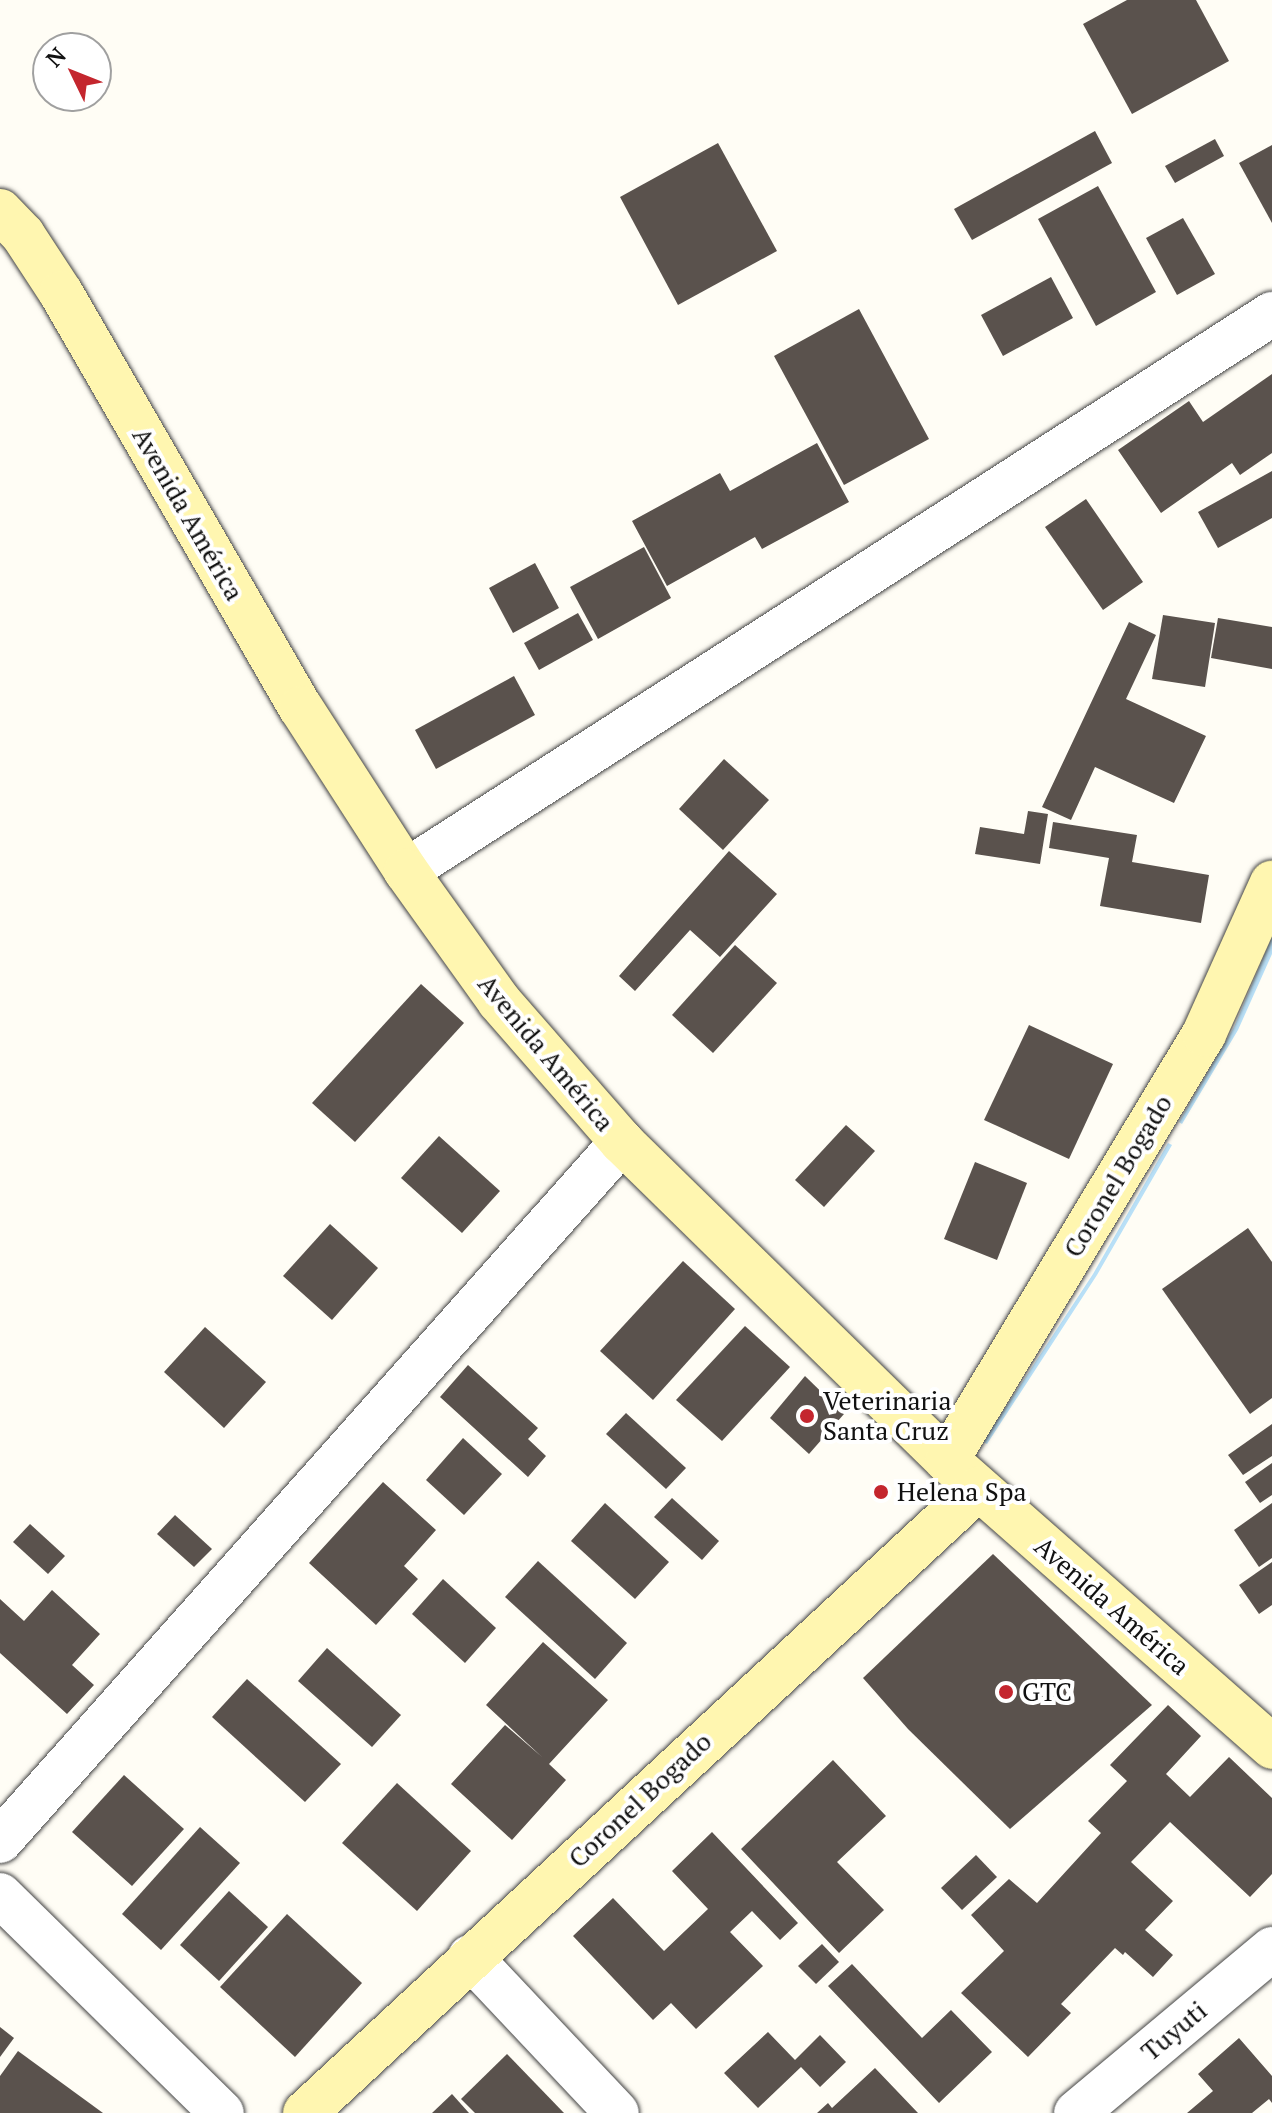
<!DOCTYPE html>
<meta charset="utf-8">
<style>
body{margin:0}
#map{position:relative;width:1272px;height:2113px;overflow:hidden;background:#fffdf5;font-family:"PT Serif",serif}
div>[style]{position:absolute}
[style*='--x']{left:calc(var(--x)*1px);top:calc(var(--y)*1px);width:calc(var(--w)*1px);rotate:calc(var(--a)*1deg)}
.water>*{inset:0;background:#b9e0f7}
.building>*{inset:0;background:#5a524d}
.roads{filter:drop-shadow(0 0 2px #444) drop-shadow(0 0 2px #444)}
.street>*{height:44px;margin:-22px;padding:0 22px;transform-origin:22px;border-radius:22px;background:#fff}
.secondary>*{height:44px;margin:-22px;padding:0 22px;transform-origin:22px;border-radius:22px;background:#fff6b0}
.dots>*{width:22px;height:22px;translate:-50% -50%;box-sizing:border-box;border:4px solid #fff;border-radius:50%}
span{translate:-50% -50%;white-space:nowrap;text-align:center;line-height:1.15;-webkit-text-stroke:8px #fff;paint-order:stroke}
.street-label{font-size:26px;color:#111}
.poi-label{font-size:26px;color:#111}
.left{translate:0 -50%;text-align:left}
.north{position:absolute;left:32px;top:32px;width:80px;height:80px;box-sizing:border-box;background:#fff;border:2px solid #a0a0a0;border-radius:50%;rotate:313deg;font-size:22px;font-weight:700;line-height:32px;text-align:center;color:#111}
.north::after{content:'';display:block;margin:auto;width:28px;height:36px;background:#c4262e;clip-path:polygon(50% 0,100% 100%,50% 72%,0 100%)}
</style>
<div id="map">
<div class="water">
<i style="clip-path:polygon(1272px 937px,1272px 954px,1238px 1030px,1182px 1124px,1179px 1122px,1234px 1027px)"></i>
<i style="clip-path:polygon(1168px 1143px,1172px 1145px,1097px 1275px,987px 1444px,983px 1442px,1093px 1274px)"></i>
</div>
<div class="building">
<i style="clip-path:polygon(1127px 0,1196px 0,1229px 61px,1132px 114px,1083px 24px)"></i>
<i style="clip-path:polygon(1095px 131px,1112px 163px,972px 240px,954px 209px)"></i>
<i style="clip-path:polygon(1215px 139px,1224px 156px,1175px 183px,1165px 166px)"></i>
<i style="clip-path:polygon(718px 143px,777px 251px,678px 305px,620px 197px)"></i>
<i style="clip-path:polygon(1272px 145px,1272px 223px,1239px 163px)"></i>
<i style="clip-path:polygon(1098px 186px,1156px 292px,1096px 326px,1038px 219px)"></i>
<i style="clip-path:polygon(1183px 218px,1215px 274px,1177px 295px,1146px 238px)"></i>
<i style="clip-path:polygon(1051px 277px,1073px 318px,1003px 356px,981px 315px)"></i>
<i style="clip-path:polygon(859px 309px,929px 439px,844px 485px,774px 356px)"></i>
<i style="clip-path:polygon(1272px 374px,1272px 453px,1240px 475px,1232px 463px,1161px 513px,1118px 450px,1189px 401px,1203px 422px)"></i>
<i style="clip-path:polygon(817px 443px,849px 502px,762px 549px,755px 537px,667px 586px,632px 521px,720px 473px,730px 491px)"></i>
<i style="clip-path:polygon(1272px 471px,1272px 518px,1218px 548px,1198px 512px)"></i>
<i style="clip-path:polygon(1086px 499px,1143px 582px,1103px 610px,1045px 527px)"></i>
<i style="clip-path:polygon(644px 547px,671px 598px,598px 639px,570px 587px)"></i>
<i style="clip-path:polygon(535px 563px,559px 608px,513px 633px,489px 588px)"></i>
<i style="clip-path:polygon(578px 613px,593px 640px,539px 670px,524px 643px)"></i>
<i style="clip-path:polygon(1163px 615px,1215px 623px,1205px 687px,1152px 679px)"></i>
<i style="clip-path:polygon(1218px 618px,1272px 627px,1272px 669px,1211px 658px)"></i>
<i style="clip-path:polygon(1129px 622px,1156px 635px,1126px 699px,1206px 736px,1174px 803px,1095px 767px,1071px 820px,1042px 807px)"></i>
<i style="clip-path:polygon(514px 676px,535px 715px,436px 769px,415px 730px)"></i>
<i style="clip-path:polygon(724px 759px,769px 800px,723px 850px,679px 809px)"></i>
<i style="clip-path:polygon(1028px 811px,1048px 814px,1040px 864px,975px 854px,980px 827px,1024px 834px)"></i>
<i style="clip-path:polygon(1053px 822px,1137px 835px,1132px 862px,1209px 875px,1201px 923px,1100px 906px,1109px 858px,1049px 848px)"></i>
<i style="clip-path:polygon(729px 851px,777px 894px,720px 957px,690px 930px,635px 991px,619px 976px)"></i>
<i style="clip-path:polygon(735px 945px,777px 983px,713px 1053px,672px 1015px)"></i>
<i style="clip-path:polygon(421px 984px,464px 1023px,355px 1142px,312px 1103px)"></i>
<i style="clip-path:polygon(1029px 1025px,1113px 1064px,1069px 1159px,984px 1120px)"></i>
<i style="clip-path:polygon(846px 1125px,875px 1151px,824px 1207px,795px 1180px)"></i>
<i style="clip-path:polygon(439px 1136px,500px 1191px,462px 1233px,401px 1178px)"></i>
<i style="clip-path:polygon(975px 1162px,1027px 1183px,997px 1260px,944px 1239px)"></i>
<i style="clip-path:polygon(330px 1224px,378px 1268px,332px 1320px,283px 1276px)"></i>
<i style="clip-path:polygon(1248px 1228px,1272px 1262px,1272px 1398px,1250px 1414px,1162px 1289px)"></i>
<i style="clip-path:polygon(683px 1261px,735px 1309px,653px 1400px,600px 1351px)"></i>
<i style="clip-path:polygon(745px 1326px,790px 1367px,722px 1441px,676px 1400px)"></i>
<i style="clip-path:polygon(205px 1327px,266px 1382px,224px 1428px,164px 1372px)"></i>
<i style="clip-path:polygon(468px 1365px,538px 1428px,528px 1439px,546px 1456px,528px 1477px,440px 1397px)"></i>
<i style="clip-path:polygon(805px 1376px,844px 1414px,809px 1454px,770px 1418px)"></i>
<i style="clip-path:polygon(626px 1413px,686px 1468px,666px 1489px,606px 1434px)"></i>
<i style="clip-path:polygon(1272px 1424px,1272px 1456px,1243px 1475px,1228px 1455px)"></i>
<i style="clip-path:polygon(463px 1438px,502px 1474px,464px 1515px,426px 1480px)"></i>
<i style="clip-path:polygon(1272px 1463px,1272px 1495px,1260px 1503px,1245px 1482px)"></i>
<i style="clip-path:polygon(383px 1482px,436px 1530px,404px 1566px,418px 1579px,376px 1625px,309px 1563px)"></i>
<i style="clip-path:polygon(672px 1498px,719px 1541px,702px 1560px,654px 1517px)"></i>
<i style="clip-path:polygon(605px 1503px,669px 1562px,635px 1599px,571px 1541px)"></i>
<i style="clip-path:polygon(1272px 1503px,1272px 1558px,1259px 1567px,1234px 1530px)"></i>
<i style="clip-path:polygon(175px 1515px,212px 1549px,194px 1567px,157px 1534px)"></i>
<i style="clip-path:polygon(30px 1524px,65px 1556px,48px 1574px,13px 1542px)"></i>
<i style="clip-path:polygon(993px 1554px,1152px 1705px,1010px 1829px,908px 1729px,863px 1678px)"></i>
<i style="clip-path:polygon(538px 1561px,627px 1643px,595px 1679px,505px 1597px)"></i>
<i style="clip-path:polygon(1272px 1562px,1272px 1605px,1259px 1614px,1239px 1585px)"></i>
<i style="clip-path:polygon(443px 1579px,496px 1628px,465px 1663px,412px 1614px)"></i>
<i style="clip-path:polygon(52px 1590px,100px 1634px,72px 1665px,94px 1685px,67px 1714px,0 1653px,0 1599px,24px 1621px)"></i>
<i style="clip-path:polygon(543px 1642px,608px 1700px,549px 1764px,566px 1780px,512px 1840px,451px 1784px,505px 1725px,542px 1757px,486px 1705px)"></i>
<i style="clip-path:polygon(327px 1648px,401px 1715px,372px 1747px,298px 1681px)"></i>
<i style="clip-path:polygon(247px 1679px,341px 1764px,305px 1802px,212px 1717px)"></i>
<i style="clip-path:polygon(1168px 1705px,1201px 1736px,1166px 1774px,1190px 1797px,1229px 1757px,1272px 1798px,1272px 1874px,1250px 1897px,1170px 1822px,1131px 1862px,1173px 1901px,1145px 1930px,1173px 1955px,1153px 1977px,1125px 1952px,1123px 1955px,1115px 1948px,1061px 2004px,1071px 2013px,1028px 2057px,961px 1993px,1004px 1951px,971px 1915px,1009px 1879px,1037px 1903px,1101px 1833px,1088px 1821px,1127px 1781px,1110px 1765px)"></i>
<i style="clip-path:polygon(833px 1760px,886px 1816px,837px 1862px,884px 1910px,839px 1953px,741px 1849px)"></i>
<i style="clip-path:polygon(124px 1775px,184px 1829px,132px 1886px,72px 1832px)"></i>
<i style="clip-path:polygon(397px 1783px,471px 1851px,417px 1911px,342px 1843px)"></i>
<i style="clip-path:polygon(200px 1827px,240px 1863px,161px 1950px,122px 1914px)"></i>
<i style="clip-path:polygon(712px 1832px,798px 1923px,780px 1940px,752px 1911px,730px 1932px,763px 1966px,696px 2029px,671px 2003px,653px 2020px,573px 1936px,613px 1898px,664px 1951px,708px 1909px,672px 1871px)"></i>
<i style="clip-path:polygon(976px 1855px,997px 1877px,962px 1910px,941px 1888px)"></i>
<i style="clip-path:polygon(229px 1891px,268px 1927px,219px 1981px,180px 1945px)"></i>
<i style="clip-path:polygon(287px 1914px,362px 1983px,295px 2057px,220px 1987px)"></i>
<i style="clip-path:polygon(822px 1944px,839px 1962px,816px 1984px,798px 1966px)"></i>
<i style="clip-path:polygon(852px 1964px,922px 2038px,951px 2010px,992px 2052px,939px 2103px,828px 1986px)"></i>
<i style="clip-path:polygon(0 2027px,14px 2038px,0 2057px)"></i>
<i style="clip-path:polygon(768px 2032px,795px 2060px,820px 2035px,846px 2062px,820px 2087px,801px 2067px,758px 2108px,724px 2073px)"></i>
<i style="clip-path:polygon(1239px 2038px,1272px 2076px,1272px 2103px,1269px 2099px,1252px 2113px,1187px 2113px,1213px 2091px,1198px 2074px)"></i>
<i style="clip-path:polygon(18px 2051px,103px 2113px,0 2113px,0 2076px)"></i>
<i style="clip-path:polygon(507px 2054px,564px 2113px,475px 2113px,461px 2099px)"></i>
<i style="clip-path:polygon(875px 2068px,918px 2113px,817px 2113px,828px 2103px,832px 2108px)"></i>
<i style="clip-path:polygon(452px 2094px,469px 2113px,432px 2113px)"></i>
</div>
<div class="roads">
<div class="street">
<i style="--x:406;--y:871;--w:1030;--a:-32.75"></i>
<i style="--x:0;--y:1841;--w:936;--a:-48.34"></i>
<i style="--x:0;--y:1895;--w:311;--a:44.5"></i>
<i style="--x:470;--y:1957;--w:214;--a:46.7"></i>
<i style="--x:1076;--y:2113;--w:256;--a:-39.9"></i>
</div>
<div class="secondary">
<i style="--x:0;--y:211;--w:33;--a:46"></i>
<i style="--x:23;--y:235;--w:69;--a:56.8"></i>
<i style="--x:61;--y:293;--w:479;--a:60"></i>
<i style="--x:301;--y:708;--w:194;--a:57.2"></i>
<i style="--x:406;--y:871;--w:160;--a:54.4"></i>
<i style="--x:499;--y:1001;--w:187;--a:48.9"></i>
<i style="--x:622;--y:1142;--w:455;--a:44.4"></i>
<i style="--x:947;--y:1460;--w:434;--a:41.4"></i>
<i style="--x:947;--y:1460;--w:498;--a:-58.9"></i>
<i style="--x:1204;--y:1034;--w:166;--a:-65.8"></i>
<i style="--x:305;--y:2113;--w:918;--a:-42.84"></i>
</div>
</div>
<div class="dots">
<i style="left:807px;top:1416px;background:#c4262e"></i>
<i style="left:881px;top:1492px;background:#c4262e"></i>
<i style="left:1006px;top:1692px;background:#c4262e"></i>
</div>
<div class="street-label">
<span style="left:188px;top:514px;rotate:60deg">Avenida América</span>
<span style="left:546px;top:1053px;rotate:50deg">Avenida América</span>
<span style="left:1118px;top:1176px;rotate:-59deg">Coronel Bogado</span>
<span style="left:1112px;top:1606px;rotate:41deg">Avenida América</span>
<span style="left:640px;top:1800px;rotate:-43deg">Coronel Bogado</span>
<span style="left:1174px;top:2031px;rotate:-40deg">Tuyuti</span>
</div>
<div class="poi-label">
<span class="left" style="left:823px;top:1416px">Veterinaria<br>Santa Cruz</span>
<span class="left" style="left:897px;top:1492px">Helena Spa</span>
<span class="left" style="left:1022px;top:1692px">GTC</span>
</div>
<div class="north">N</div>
</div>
